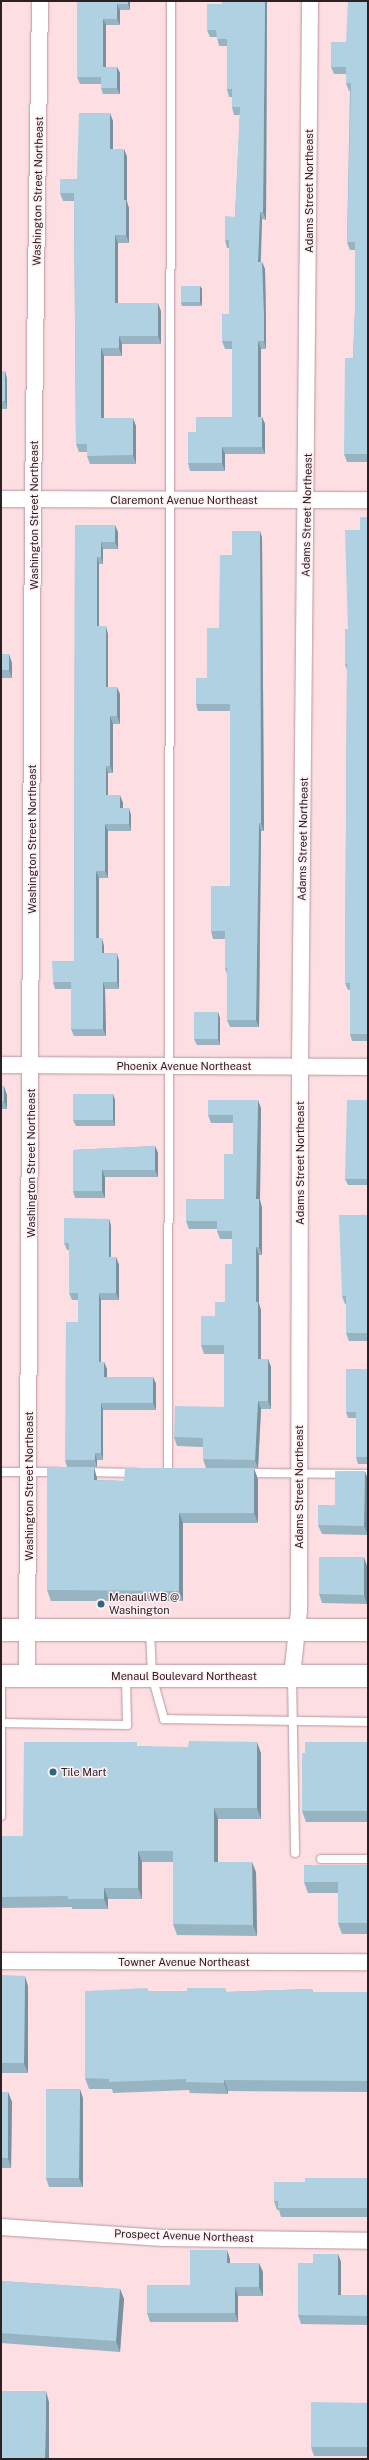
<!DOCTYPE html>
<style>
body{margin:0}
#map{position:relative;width:369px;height:2460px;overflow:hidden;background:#fcdee3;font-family:"Public Sans",sans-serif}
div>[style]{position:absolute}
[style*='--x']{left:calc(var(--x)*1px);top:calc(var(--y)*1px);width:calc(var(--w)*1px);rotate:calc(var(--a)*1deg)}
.roads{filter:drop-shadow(0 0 1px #ba979d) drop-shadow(0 0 1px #ba979d)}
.service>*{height:8px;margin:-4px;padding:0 4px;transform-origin:4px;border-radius:4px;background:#fff}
.minor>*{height:16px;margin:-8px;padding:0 8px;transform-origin:8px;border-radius:8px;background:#fff}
.secondary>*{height:22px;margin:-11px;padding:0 11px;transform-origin:11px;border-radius:11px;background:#fff}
.wall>*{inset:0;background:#96b4c2}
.shaded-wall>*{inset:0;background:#7a929e}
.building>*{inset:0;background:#afd1e1}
.dots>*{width:11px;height:11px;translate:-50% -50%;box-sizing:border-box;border:2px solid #ffeff2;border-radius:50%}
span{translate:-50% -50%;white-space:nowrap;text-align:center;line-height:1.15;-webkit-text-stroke:3px #ffeff2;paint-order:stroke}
.street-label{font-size:11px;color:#2d2022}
.poi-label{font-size:11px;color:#2d2022}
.left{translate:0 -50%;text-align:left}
.frame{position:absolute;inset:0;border:2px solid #2d2022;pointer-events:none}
</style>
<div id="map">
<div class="roads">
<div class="service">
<i style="--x:1;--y:1472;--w:56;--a:0"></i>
<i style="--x:85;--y:1472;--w:50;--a:1.1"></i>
<i style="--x:168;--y:1473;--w:1472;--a:-89.88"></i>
<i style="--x:247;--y:1473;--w:121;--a:0.5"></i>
<i style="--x:150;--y:1630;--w:46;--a:87.5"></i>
<i style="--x:152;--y:1676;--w:45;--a:74.4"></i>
<i style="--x:164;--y:1719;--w:204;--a:0.8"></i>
<i style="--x:292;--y:1677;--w:176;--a:89"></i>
<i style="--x:1;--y:1680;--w:136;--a:90"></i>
<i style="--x:1;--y:1723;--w:126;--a:0.9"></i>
<i style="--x:127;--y:1725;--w:48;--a:-91.2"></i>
<i style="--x:321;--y:1859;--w:47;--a:0"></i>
</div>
<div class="minor">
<i style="--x:1;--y:499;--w:367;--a:0.2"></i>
<i style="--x:1;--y:1065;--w:367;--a:0.3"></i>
<i style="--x:27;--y:1676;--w:1177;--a:-89.71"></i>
<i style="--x:33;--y:499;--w:498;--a:-89.2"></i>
<i style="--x:292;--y:1676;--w:66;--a:-83.9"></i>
<i style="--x:299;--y:1610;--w:543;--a:-89.89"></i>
<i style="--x:300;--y:1067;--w:1066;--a:-89.46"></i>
<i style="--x:1;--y:1961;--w:367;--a:0.2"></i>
<i style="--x:1;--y:2227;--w:162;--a:3.9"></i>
<i style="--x:163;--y:2238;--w:205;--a:0.8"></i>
</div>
<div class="secondary">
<i style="--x:1;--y:1630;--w:367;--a:0"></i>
<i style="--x:1;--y:1676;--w:367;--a:0"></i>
</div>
</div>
<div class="wall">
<i style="clip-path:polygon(77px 1px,130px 1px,130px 10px,120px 10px,120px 25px,106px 25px,106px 67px,117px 67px,120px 73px,120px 94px,103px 94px,101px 88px,101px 84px,80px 84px,77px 77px)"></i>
<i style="clip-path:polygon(222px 1px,267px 1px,266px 220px,262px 219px,261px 262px,262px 262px,265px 269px,266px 321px,266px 349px,261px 349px,261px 417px,262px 417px,265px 424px,265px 454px,225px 454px,225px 471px,190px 471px,188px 463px,196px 432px,232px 417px,232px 349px,225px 349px,222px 341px,229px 314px,229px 248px,227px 248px,225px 240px,235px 217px,240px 115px,234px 115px,232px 107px,232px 97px,229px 97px,227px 89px,227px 46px,219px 46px,217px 37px,210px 37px,207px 30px,222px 4px)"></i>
<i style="clip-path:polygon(368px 1px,368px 462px,347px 462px,344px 454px,353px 358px,355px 311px,355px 250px,350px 250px,347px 242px,350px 91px,349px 91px,346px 83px,346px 74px,334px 74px,331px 67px,346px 42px)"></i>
<i style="clip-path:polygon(113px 121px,113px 149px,124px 149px,127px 157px,127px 202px,129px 208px,129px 243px,118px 243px,118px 303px,161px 311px,161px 344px,122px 344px,122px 356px,104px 356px,104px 418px,136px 426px,136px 464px,90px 464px,87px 456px,87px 452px,79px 452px,76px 444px,74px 201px,63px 201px,60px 193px,77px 179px)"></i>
<i style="clip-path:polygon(200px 286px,202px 289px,202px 306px,182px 306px,181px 302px)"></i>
<i style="clip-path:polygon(1px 371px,5px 371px,7px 379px,7px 409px,1px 409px)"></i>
<i style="clip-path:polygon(368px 517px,368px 1041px,352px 1041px,350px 1034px,350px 990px,348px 990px,345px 983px,347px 670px,345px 664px,348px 629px,360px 530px)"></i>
<i style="clip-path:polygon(75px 525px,118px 532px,118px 549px,103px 549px,103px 564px,99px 564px,99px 626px,108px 634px,108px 687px,120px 694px,120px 724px,113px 724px,113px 773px,108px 773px,108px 795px,123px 803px,123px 808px,131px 815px,131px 831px,108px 831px,108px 878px,99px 878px,99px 938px,104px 946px,104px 953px,119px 961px,119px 989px,105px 989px,106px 1036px,74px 1036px,71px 1029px,71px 989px,55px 989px,53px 982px,74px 961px)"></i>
<i style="clip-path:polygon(260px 531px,262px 538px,264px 831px,261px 831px,259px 1027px,230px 1027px,227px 1020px,227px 974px,225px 968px,225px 939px,213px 939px,211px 931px,230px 886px,230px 711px,198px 711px,196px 704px,207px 678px,219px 628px,232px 555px)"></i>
<i style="clip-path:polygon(1px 654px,12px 663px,12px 678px,1px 678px)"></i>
<i style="clip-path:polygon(220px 1018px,220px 1045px,197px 1045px,194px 1039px)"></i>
<i style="clip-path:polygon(1px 1086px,7px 1095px,7px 1109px,1px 1109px)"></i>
<i style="clip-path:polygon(113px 1094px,115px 1100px,115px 1126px,76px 1126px,73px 1120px)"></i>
<i style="clip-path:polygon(368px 1100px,368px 1185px,348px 1185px,345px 1179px)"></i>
<i style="clip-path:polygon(261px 1108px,260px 1200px,262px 1208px,262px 1255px,259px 1255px,259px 1304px,261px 1310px,261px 1359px,268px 1359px,271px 1367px,271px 1409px,261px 1409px,258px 1468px,206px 1468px,203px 1459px,203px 1447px,177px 1446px,174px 1437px,224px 1407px,224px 1354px,204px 1354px,201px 1345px,215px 1316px,225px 1302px,232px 1264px,232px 1239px,220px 1239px,217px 1231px,217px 1229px,189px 1229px,186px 1221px,224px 1199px,233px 1154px,233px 1123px,211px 1123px,208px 1115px)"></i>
<i style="clip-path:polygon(155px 1146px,158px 1153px,158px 1177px,105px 1177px,105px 1198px,75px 1198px,73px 1191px,73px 1150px)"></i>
<i style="clip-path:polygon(368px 1215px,368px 1341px,349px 1341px,346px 1333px,346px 1304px,345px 1304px,342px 1296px)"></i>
<i style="clip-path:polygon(109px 1219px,111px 1226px,111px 1257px,116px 1257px,119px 1265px,119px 1300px,101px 1300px,101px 1362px,104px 1362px,107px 1369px,107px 1377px,153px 1377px,156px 1384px,156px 1410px,103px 1410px,103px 1460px,97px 1460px,97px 1467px,67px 1467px,65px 1460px,78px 1322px,78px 1300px,72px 1300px,69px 1293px,69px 1250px,67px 1250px,64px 1243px)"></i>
<i style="clip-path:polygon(368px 1369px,368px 1464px,358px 1464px,356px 1457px,356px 1418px,348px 1418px,346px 1412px)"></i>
<i style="clip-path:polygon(365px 1471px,368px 1480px,368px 1535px,322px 1534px,318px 1525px,335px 1505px)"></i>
<i style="clip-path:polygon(97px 1478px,97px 1480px,124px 1481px,258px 1479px,258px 1523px,183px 1523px,183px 1601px,51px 1601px,47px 1590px)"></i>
<i style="clip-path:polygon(367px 1566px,367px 1604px,322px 1603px,319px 1594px)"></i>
<i style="clip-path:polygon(368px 1742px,368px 1822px,306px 1822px,302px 1811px,305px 1753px)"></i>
<i style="clip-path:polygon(138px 1746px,261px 1753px,261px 1819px,218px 1819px,218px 1862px,256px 1872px,257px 1936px,177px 1935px,173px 1924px,173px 1862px,142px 1862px,142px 1899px,108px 1899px,108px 1909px,72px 1909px,72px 1907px,1px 1908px,1px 1836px,23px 1836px)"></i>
<i style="clip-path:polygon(368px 1865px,368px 1934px,342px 1934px,338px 1923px,338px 1893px,308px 1893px,304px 1882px)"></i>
<i style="clip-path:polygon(1px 1975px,28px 1986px,28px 2073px,1px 2073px)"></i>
<i style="clip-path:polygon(147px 1988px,148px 1991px,187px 1991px,225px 1988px,226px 1992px,312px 1989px,313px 1992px,368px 1992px,368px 2092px,228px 2091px,228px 2094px,190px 2093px,189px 2090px,113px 2093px,112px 2089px,89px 2089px,85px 2078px)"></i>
<i style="clip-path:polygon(1px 2092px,8px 2092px,12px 2102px,11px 2168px,1px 2168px)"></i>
<i style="clip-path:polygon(83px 2098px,83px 2187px,49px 2187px,46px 2178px)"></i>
<i style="clip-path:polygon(368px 2178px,368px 2217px,281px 2217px,279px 2210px,277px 2210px,274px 2201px,305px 2182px)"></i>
<i style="clip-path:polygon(338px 2254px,341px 2262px,341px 2295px,368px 2295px,368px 2325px,301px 2324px,298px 2315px,313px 2263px)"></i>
<i style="clip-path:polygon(230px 2259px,230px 2263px,263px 2272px,263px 2296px,238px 2296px,238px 2322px,150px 2322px,147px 2313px)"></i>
<i style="clip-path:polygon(1px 2281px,120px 2289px,124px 2299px,120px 2352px,1px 2343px)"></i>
<i style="clip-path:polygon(368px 2403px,368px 2456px,314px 2456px,311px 2447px)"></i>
</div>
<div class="shaded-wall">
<i style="clip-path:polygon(128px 1px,130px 1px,130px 10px,128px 4px)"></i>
<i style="clip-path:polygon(265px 1px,267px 1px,266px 220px,263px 212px)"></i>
<i style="clip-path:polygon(117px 4px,120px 10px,120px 25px,117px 19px)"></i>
<i style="clip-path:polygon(103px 19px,106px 25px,106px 73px,103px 67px)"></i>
<i style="clip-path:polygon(117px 67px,120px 73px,120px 94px,117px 88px)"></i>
<i style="clip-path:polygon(110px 113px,113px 121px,113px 157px,110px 149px)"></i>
<i style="clip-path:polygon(124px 149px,127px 157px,127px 202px,129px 208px,129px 243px,126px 235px,124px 200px)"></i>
<i style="clip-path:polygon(260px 212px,262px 219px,260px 269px,258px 262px)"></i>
<i style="clip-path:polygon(115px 235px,118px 243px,118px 311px,115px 303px)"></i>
<i style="clip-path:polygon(262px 262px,265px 269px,266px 321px,266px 349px,264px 341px)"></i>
<i style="clip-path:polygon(200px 286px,202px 289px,202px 306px,200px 302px)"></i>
<i style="clip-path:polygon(158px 303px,161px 311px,161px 344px,158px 336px)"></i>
<i style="clip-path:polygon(119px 336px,122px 344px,122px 356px,119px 348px)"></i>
<i style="clip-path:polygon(258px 341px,261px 349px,261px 424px,258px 417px)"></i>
<i style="clip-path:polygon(101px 348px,104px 356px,104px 426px,101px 418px)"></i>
<i style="clip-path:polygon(5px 371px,7px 379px,7px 409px,5px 401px)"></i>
<i style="clip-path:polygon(262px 417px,265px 424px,265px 454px,262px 447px)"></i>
<i style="clip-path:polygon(133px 418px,136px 426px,136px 464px,133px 455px)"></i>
<i style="clip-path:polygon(222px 447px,225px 454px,225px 471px,222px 463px)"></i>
<i style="clip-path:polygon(115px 525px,118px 532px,118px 549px,115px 542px)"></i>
<i style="clip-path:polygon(260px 531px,262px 538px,264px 831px,261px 823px)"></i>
<i style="clip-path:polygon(101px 542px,103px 549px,103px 564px,101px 557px)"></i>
<i style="clip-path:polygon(97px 557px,99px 564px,99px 634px,97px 626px)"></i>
<i style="clip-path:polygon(106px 626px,108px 634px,108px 694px,106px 687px)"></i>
<i style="clip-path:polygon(9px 654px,12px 663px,12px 678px,9px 670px)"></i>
<i style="clip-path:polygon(117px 687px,120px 694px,120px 724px,117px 716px)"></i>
<i style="clip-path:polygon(110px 716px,113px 724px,113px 773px,110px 766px)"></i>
<i style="clip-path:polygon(106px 766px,108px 773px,108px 803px,106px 795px)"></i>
<i style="clip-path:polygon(120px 795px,123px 803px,123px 815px,120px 808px)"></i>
<i style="clip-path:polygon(129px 808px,131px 815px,131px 831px,129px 824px)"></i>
<i style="clip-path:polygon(259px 823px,261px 831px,259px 1027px,256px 1020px)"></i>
<i style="clip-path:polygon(105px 824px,108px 831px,108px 878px,105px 871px)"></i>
<i style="clip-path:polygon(96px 871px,99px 878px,99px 946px,96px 938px)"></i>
<i style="clip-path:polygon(102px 938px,104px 946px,104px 961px,102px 953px)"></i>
<i style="clip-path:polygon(117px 953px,119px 961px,119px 989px,117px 982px)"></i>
<i style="clip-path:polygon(103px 982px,105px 989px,106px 1036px,103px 1029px)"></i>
<i style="clip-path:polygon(218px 1012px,220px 1018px,220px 1045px,218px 1039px)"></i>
<i style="clip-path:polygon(4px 1086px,7px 1095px,7px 1109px,4px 1101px)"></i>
<i style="clip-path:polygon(113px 1094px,115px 1100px,115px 1126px,113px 1120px)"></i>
<i style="clip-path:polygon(258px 1100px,261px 1108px,260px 1200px,262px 1208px,262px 1255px,259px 1247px,256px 1199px)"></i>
<i style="clip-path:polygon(155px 1146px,158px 1153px,158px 1177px,155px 1170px)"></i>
<i style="clip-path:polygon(102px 1170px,105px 1177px,105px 1198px,102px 1191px)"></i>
<i style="clip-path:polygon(109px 1219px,111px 1226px,111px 1265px,109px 1257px)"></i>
<i style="clip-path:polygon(256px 1247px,259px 1255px,259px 1304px,261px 1310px,261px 1367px,258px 1359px,256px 1302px)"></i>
<i style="clip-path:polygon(368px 1248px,368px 1309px,367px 1306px)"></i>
<i style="clip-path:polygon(116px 1257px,119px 1265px,119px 1300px,116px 1293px)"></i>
<i style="clip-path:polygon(99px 1293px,101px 1300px,101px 1369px,99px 1362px)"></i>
<i style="clip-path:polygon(268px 1359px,271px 1367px,271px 1409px,268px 1401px)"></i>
<i style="clip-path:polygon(104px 1362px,107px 1369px,107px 1384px,104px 1377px)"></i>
<i style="clip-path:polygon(153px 1377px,156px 1384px,156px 1410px,153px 1403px)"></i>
<i style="clip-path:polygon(258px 1401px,261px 1409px,258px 1468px,255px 1460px)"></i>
<i style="clip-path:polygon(101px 1403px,103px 1410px,103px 1460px,101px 1453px)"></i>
<i style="clip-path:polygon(95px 1453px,97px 1460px,97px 1467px,95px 1460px)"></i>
<i style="clip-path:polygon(94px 1467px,97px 1478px,97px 1491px,94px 1480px)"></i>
<i style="clip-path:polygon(254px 1468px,258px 1479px,258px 1523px,254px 1513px)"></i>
<i style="clip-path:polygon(365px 1471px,368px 1480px,368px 1535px,364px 1526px)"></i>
<i style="clip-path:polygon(179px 1513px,183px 1523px,183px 1601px,179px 1591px)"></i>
<i style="clip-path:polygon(364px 1557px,367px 1566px,367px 1604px,364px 1595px)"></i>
<i style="clip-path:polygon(257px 1742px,261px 1753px,261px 1819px,257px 1808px)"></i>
<i style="clip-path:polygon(214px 1808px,218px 1819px,218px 1873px,214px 1862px)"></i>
<i style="clip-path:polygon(138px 1851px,142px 1862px,142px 1899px,138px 1888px)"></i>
<i style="clip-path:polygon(252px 1862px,256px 1872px,257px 1936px,253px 1925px)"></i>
<i style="clip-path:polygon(104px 1888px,108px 1899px,108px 1909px,104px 1899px)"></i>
<i style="clip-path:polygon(25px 1976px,28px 1986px,28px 2073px,24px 2063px)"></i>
<i style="clip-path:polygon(224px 2080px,228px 2091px,228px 2094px,224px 2083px)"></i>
<i style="clip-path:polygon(80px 2089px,83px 2098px,83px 2187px,79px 2178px)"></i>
<i style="clip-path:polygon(8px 2092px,12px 2102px,11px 2168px,8px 2158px)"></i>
<i style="clip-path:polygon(227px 2250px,230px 2259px,230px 2272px,227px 2263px)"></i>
<i style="clip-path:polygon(338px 2254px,341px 2262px,341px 2304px,338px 2295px)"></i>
<i style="clip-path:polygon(259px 2263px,263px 2272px,263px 2296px,259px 2287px)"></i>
<i style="clip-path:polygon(235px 2287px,238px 2296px,238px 2322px,235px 2313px)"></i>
<i style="clip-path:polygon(120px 2289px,124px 2299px,120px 2352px,116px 2341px)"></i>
<i style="clip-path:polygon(46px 2391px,49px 2402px,49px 2459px,45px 2459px)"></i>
</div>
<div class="building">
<i style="clip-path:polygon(77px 1px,128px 1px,128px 4px,117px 4px,117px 19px,103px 19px,103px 67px,117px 67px,117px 88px,101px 88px,101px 77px,77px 77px)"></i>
<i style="clip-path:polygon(222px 1px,265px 1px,263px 212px,260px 212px,258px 262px,262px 262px,264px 314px,264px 341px,258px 341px,258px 417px,262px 417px,262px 447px,222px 447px,222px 463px,188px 463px,188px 432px,196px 432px,196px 417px,232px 417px,232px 341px,222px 341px,222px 314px,229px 314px,229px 240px,225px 240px,225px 216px,235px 217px,240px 107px,232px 107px,232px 89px,227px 89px,227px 39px,217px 39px,216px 30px,207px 30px,207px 4px,222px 4px)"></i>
<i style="clip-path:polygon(348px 1px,368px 1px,368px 454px,344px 454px,345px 358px,353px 358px,355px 311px,355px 242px,347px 242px,351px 83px,346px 83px,346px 67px,331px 67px,331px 42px,346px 42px)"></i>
<i style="clip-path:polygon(79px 113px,110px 113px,110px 149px,124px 149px,124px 200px,126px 200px,126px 235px,115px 235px,115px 303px,158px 303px,158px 336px,119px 336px,119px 348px,101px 348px,101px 418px,133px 418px,133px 455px,87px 456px,87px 444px,76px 444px,74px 193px,60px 193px,60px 179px,77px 179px)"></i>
<i style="clip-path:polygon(181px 286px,200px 286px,200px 302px,181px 302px)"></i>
<i style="clip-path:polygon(1px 371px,5px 371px,5px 401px,1px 401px)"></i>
<i style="clip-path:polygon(360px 517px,368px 517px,368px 1034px,350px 1034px,350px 983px,345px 983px,347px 664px,345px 664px,345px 629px,348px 629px,345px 530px,360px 530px)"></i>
<i style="clip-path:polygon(75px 525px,115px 525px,115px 542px,101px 542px,101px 557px,97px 557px,97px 626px,106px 626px,106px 687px,117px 687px,117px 716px,110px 716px,110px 766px,106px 766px,106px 795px,120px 795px,120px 808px,129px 808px,129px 824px,105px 824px,105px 871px,96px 871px,96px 938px,102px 938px,102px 953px,117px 953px,117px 982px,103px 982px,103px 1029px,71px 1029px,71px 982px,53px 982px,52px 961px,74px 961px)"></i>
<i style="clip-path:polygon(232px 531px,260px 531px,261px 823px,259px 823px,256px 1020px,227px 1020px,227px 968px,225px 968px,225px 931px,211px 931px,211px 886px,230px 886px,230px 704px,196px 704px,196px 678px,207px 678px,207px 628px,219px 628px,220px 555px,232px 555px)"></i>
<i style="clip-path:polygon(1px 654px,9px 654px,9px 670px,1px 670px)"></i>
<i style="clip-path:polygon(194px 1012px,218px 1012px,218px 1039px,194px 1039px)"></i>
<i style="clip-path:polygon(1px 1086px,4px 1086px,4px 1101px,1px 1101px)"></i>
<i style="clip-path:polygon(73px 1094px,113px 1094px,113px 1120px,73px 1120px)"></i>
<i style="clip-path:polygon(208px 1100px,258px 1100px,256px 1199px,259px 1199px,259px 1247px,256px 1247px,256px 1302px,258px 1302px,258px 1359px,268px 1359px,268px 1401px,258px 1401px,255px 1460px,203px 1459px,203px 1438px,174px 1437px,175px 1406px,224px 1407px,224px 1345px,201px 1345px,201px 1316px,215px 1316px,215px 1302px,225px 1302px,225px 1264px,232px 1264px,232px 1231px,217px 1231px,217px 1221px,186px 1221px,186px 1199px,224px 1199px,224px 1154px,233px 1154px,233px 1115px,208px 1115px)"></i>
<i style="clip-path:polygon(347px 1100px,368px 1100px,368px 1179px,345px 1179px)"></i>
<i style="clip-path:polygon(155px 1146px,155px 1170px,102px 1170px,102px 1191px,73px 1191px,73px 1150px)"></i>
<i style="clip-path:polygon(339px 1215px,368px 1215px,367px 1306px,368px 1306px,368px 1333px,346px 1333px,346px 1296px,342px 1296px)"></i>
<i style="clip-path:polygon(64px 1218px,109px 1219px,109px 1257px,116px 1257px,116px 1293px,99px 1293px,99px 1362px,104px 1362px,104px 1377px,153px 1377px,153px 1403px,101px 1403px,101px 1453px,95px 1453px,95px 1460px,65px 1460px,66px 1322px,78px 1322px,78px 1293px,69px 1293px,69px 1243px,64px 1243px)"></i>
<i style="clip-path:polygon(346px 1369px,368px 1369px,368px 1457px,356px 1457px,356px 1412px,346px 1412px)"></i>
<i style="clip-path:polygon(47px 1467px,94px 1467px,94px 1480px,124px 1481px,125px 1468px,254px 1468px,254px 1513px,179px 1513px,179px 1591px,47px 1590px)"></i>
<i style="clip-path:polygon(335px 1471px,365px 1471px,364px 1526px,318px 1525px,318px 1505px,335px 1505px)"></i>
<i style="clip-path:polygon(319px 1557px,364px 1557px,364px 1595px,319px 1594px)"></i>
<i style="clip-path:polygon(189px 1741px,257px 1742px,257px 1808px,214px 1808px,214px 1862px,252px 1862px,253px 1925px,173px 1924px,173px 1851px,138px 1851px,138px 1888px,104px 1888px,104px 1899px,68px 1899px,68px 1896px,1px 1897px,1px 1836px,23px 1836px,24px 1742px,137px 1742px,137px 1746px,188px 1747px)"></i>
<i style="clip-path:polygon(305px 1742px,368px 1742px,368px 1811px,302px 1811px,302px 1753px,305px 1753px)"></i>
<i style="clip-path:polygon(304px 1865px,368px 1865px,368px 1923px,338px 1923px,338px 1882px,304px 1882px)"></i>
<i style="clip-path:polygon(1px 1975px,25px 1976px,24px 2063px,1px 2063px)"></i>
<i style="clip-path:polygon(147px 1988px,147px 1991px,187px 1991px,187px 1988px,225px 1988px,225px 1992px,312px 1989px,312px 1992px,368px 1992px,368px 2081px,224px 2080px,224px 2083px,186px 2082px,186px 2079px,109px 2082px,109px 2079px,85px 2078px,85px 1991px)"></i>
<i style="clip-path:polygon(46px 2089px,80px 2089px,79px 2178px,46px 2178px)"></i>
<i style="clip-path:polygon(1px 2092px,8px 2092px,8px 2158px,1px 2158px)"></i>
<i style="clip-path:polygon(305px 2178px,368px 2178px,368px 2208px,278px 2208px,278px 2201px,274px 2201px,274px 2182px,305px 2182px)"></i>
<i style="clip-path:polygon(190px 2250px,227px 2250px,227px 2263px,259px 2263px,259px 2287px,235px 2287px,235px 2313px,147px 2313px,147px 2285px,190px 2285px)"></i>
<i style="clip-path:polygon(313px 2254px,338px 2254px,338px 2295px,368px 2295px,368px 2316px,298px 2315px,298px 2263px,313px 2263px)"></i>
<i style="clip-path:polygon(1px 2281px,120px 2289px,116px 2341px,1px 2333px)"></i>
<i style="clip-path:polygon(1px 2391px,46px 2391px,45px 2459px,1px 2459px)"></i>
<i style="clip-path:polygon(311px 2402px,368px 2403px,368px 2447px,311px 2447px)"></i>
</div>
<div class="dots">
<i style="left:101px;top:1604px;background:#2e6881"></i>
<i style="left:53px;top:1772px;background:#2e6881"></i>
</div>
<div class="street-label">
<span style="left:38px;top:191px;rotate:-89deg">Washington Street Northeast</span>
<span style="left:309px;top:191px;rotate:-90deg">Adams Street Northeast</span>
<span style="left:184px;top:500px">Claremont Avenue Northeast</span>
<span style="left:34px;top:515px;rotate:-90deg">Washington Street Northeast</span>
<span style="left:307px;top:515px;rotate:-89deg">Adams Street Northeast</span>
<span style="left:32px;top:839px;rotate:-90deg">Washington Street Northeast</span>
<span style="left:303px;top:839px;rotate:-89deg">Adams Street Northeast</span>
<span style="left:184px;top:1066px">Phoenix Avenue Northeast</span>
<span style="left:31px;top:1163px;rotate:-90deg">Washington Street Northeast</span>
<span style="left:300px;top:1163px;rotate:-90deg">Adams Street Northeast</span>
<span style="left:29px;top:1486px;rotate:-90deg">Washington Street Northeast</span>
<span style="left:299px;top:1487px;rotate:-90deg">Adams Street Northeast</span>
<span style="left:184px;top:1676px">Menaul Boulevard Northeast</span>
<span style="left:184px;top:1962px">Towner Avenue Northeast</span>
<span style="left:184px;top:2236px;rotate:2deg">Prospect Avenue Northeast</span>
</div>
<div class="poi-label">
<span class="left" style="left:109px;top:1604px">Menaul WB @<br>Washington</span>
<span class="left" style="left:61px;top:1772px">Tile Mart</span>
</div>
<div class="frame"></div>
</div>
